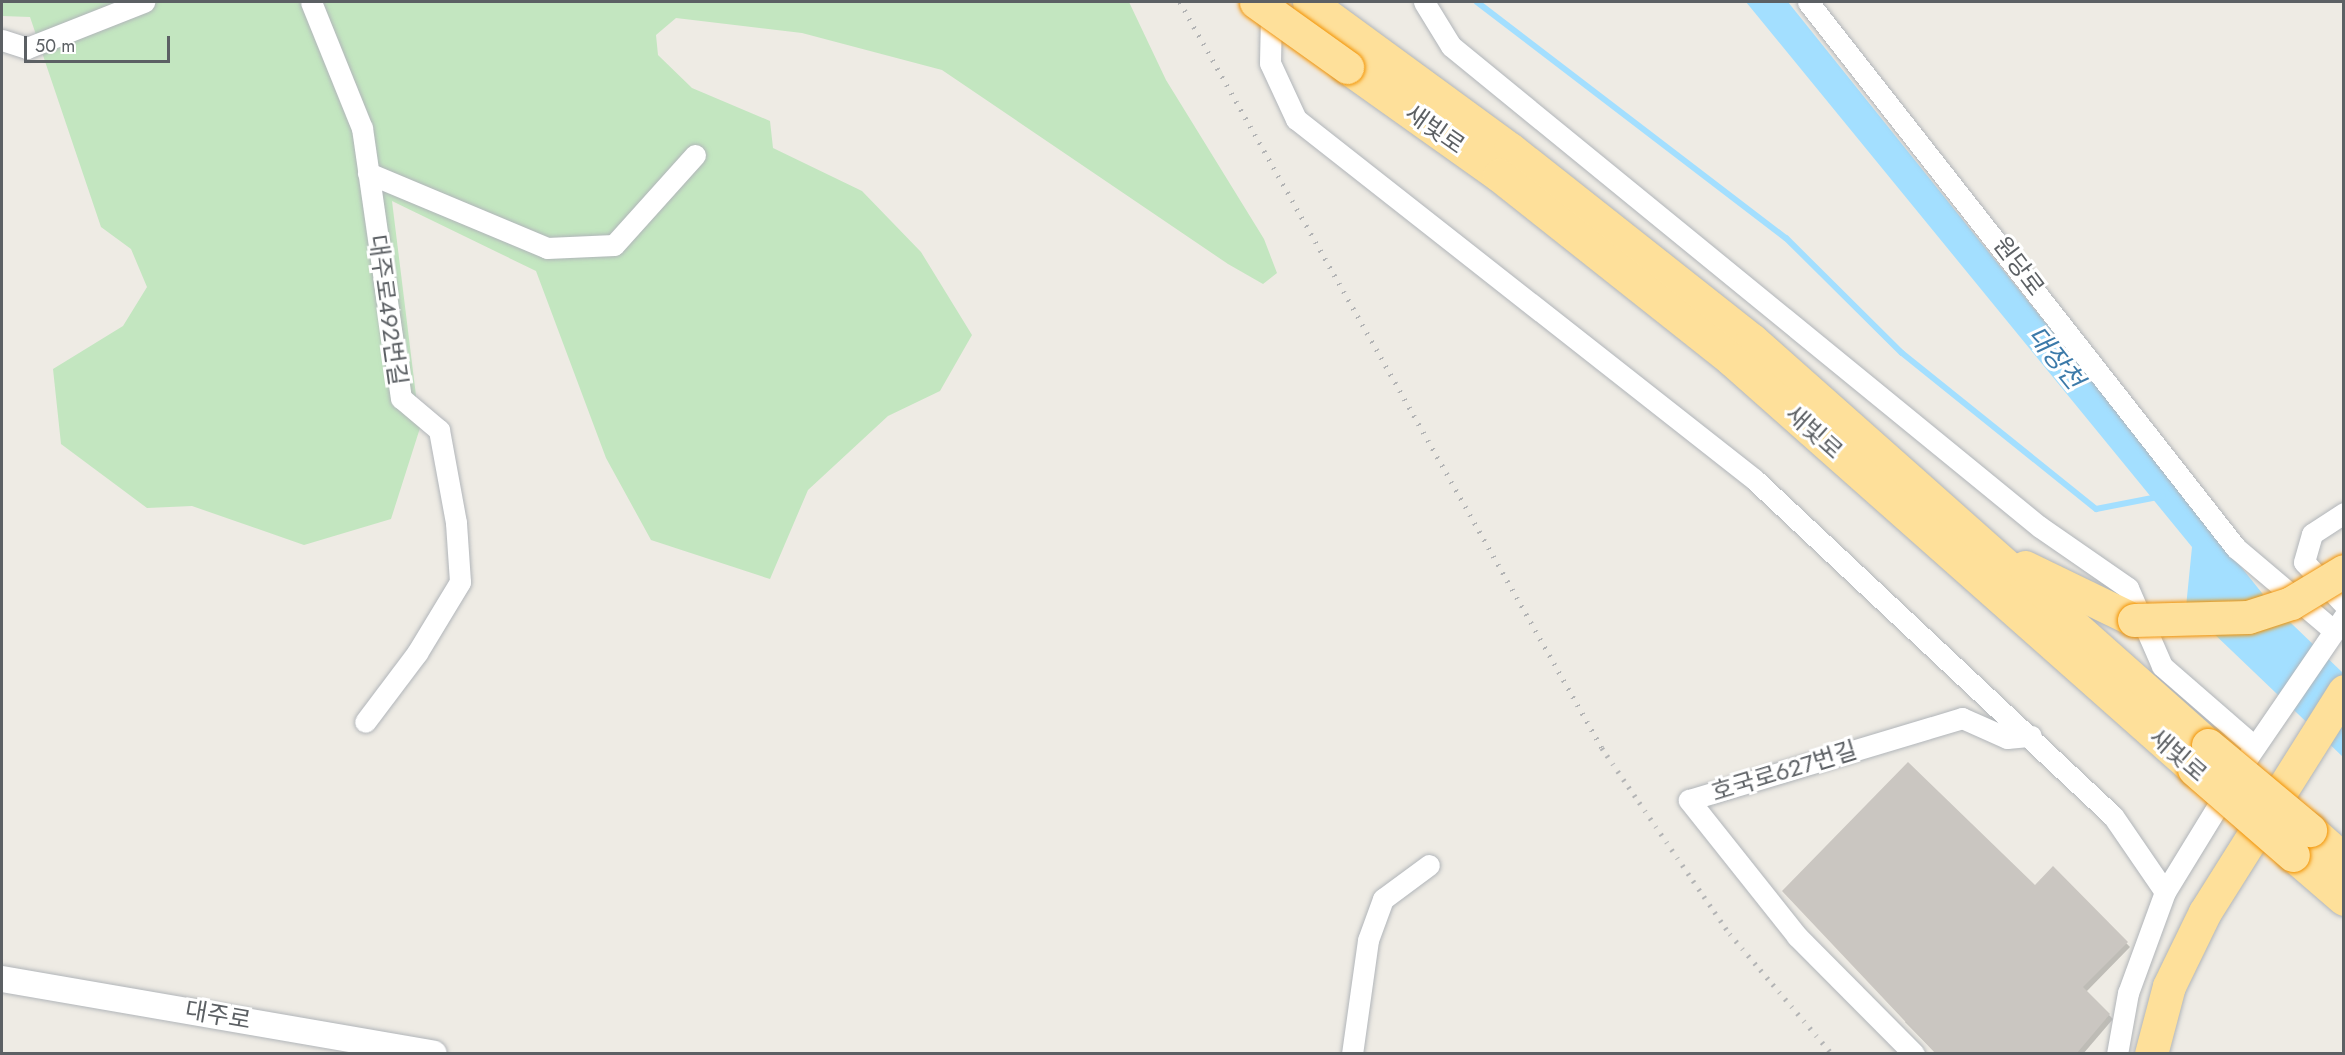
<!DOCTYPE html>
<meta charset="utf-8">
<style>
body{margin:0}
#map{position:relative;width:2345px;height:1055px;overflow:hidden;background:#eeebe4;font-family:Jost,"Noto Sans KR",sans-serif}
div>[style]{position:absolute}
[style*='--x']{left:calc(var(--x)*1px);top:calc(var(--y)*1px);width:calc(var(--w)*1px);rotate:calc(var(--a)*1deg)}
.green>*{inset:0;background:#c3e6c0}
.water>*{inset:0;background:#a3dfff}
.shadow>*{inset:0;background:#0003}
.stream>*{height:6px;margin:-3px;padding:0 3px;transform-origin:3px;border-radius:3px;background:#a3dfff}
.building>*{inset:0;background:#cac6c1}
.roads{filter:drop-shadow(0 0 2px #b1b5b9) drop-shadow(0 0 2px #b1b5b9)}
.minor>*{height:21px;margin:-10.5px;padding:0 10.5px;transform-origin:10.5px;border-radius:10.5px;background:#fff}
.tertiary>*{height:26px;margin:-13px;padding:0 13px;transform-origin:13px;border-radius:13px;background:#fff}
.trunk>*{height:33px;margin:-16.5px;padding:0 16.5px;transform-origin:16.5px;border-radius:16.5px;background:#fee09a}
.rail>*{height:4.5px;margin-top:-2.25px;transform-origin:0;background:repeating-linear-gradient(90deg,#b2b3b4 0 1.5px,transparent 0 9.5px)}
.bridges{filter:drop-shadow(0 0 2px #f29200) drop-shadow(0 0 2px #f29200)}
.trunk-bridge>*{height:33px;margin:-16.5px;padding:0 16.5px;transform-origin:16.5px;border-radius:16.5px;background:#fee09a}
span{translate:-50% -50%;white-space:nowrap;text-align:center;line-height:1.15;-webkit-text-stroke:6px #fff;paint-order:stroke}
.street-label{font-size:24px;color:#5c6064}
.water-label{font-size:26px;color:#3c7aa9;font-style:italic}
.frame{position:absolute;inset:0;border:3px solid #5c6064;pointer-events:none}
.scale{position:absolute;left:24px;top:36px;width:146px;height:27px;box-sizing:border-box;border:3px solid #5c6064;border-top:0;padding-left:8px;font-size:18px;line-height:21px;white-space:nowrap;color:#5c6064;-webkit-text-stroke:4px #fff;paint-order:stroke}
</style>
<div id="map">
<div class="green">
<i style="clip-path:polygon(2px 2px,1129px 2px,1166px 80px,1264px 239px,1277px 273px,1263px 284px,1228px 264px,942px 70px,802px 33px,676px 18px,656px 35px,658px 55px,692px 88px,770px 121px,773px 148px,862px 191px,921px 252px,972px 335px,940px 391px,888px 416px,808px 490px,770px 579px,651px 540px,606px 458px,536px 271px,392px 201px,420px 428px,391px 519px,304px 545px,192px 506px,147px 508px,61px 444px,53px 369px,123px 326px,147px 287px,131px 249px,101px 227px,30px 17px,2px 16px)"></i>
</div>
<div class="water">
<i style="clip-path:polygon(1746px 2px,1788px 2px,2270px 603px,2343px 673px,2343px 757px,2186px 607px,2192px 547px)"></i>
</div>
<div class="shadow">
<i style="clip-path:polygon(2053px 869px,2130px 947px,2086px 992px,2113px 1019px,2083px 1054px,1937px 1054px,1905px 1022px)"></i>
</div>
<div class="stream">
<i style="--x:1477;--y:2;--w:389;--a:37.4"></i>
<i style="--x:1786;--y:238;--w:163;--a:44.8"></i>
<i style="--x:1902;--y:353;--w:249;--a:38.8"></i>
<i style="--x:2096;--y:509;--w:68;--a:-11"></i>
</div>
<div class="building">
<i style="clip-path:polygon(1908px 762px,2035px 885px,2053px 866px,2128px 942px,2083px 987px,2110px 1014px,2077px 1053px,1935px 1053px,1782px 891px)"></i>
</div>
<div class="roads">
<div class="minor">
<i style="--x:311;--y:2;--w:136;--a:68"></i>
<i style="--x:362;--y:128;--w:273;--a:81.8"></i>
<i style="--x:401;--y:398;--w:50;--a:40.1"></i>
<i style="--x:439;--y:430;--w:95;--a:79.6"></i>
<i style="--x:456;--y:523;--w:59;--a:86.1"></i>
<i style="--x:460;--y:582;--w:83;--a:121.2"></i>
<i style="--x:417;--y:653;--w:86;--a:127"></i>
<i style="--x:1424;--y:2;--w:52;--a:58.5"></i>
<i style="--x:1451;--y:46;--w:760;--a:39.24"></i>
<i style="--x:2040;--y:527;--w:107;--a:34.7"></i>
<i style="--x:2128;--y:588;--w:85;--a:66.4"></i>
<i style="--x:2162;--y:666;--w:122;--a:41"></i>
<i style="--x:1808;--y:2;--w:694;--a:51.91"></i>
<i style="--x:2236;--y:548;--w:127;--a:40.2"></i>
<i style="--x:1277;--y:7;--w:10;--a:127"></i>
<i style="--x:1271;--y:15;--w:48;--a:91.2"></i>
<i style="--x:1270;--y:63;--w:62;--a:65.1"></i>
<i style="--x:1296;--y:119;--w:583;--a:38.17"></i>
<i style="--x:1754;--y:479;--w:492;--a:43.2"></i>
<i style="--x:2113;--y:816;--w:92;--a:55.6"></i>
<i style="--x:2;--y:40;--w:26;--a:18"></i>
<i style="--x:27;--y:48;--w:126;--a:-21.5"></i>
<i style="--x:368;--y:173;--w:194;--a:22.7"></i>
<i style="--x:547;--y:248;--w:67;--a:-2.6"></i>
<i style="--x:614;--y:245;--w:121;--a:-48"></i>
<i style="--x:2344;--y:513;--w:38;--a:147"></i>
<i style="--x:2312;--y:534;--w:29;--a:106"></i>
<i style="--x:2304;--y:562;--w:58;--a:46.4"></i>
<i style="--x:2248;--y:757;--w:170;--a:-55.6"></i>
<i style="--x:1352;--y:1054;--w:115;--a:-82"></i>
<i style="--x:1368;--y:940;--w:44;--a:-69.9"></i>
<i style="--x:1383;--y:899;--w:57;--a:-36.5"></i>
<i style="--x:1914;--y:1054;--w:166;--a:-134.8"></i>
<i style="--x:1797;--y:936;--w:174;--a:-128.5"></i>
<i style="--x:1689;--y:800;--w:285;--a:-16.7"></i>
<i style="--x:1962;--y:718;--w:49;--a:24"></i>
<i style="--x:2007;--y:738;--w:24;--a:-5"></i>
<i style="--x:2117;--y:1054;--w:62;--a:-79.8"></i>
<i style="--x:2128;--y:993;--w:108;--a:-69.9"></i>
<i style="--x:2165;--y:892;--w:124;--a:-58.5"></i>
</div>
<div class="tertiary">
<i style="--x:2;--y:979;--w:438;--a:9.8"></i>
</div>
<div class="trunk">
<i style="--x:1309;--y:2;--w:249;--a:36.2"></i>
<i style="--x:1510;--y:149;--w:308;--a:38.3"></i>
<i style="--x:1752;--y:340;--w:610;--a:41.61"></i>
<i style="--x:1347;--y:67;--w:186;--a:35.4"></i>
<i style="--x:1499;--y:175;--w:298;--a:38.4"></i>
<i style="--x:1732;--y:360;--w:617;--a:41.52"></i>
<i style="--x:2025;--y:567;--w:121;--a:25.9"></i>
<i style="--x:2310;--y:830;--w:45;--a:41.4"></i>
<i style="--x:2293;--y:855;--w:67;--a:40.8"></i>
<i style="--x:2151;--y:1054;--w:70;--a:-75.2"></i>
<i style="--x:2169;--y:986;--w:82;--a:-64.1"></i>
<i style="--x:2205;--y:912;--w:261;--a:-57.8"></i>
</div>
</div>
<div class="rail">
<i style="--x:1180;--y:2;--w:857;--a:60.5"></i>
<i style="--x:1602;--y:748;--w:226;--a:55.5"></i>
<i style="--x:1730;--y:934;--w:157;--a:49.6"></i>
</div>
<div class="bridges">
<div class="trunk-bridge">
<i style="--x:1256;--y:2;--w:112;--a:35.5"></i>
<i style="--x:2134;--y:620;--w:114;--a:-1.5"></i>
<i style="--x:2248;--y:617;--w:45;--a:-18"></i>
<i style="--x:2291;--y:603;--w:62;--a:-31.1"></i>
<i style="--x:2208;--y:745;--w:133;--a:39.8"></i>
<i style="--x:2194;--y:769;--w:131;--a:41"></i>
</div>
</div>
<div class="street-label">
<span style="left:1435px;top:129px;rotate:35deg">새빛로</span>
<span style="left:2019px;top:266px;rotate:53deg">원당로</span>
<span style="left:388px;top:310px;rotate:82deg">대주로492번길</span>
<span style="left:1814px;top:432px;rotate:42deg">새빛로</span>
<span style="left:2178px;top:755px;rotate:41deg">새빛로</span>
<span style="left:1784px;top:771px;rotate:-17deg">호국로627번길</span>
<span style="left:218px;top:1015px;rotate:10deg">대주로</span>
</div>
<div class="water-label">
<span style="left:2055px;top:358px;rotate:51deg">대장천</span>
</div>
<div class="frame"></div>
<div class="scale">50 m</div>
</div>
